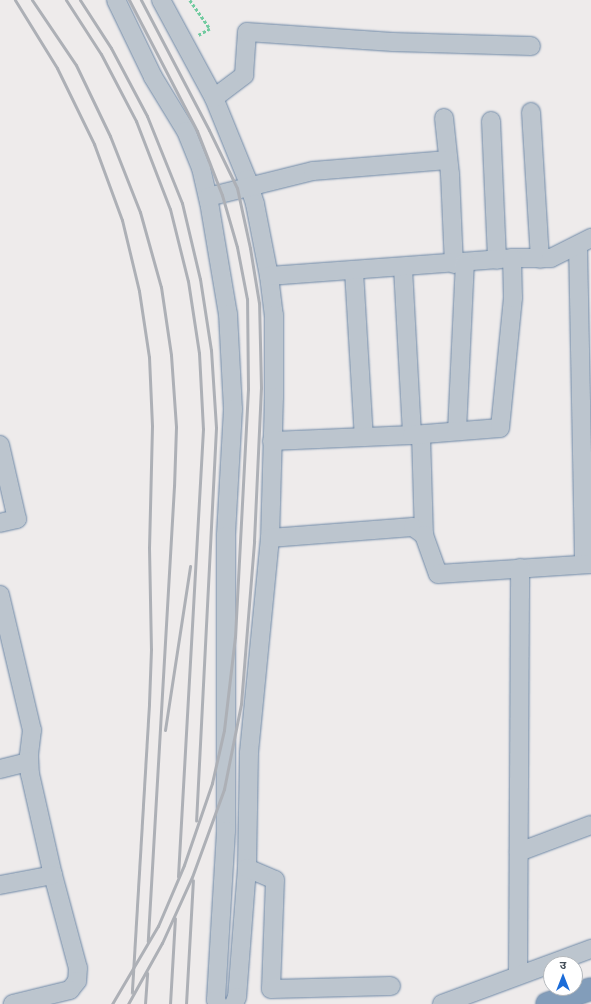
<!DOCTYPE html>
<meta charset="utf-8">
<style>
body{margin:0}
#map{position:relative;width:591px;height:1004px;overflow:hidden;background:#eeebeb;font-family:"Asap Condensed","Noto Sans Devanagari",sans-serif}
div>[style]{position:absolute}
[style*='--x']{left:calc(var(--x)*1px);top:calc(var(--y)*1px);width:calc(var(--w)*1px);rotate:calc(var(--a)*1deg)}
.path>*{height:2.5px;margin-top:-1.25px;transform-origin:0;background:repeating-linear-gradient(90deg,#71ca9f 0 3px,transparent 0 5px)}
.roads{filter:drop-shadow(0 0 1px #6e88a6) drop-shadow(0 0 1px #6e88a6)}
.minor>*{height:18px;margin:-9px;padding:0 9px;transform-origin:9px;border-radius:9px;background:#bcc5ce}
.highway>*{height:22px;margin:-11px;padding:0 11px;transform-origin:11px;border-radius:11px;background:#829dba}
.rail>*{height:3px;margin:-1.5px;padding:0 1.5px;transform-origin:1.5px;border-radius:1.5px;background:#adb0b6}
span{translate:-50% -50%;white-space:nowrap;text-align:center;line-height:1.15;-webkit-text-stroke:3.5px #fff;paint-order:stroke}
.north{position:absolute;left:543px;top:956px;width:40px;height:40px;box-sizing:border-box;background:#fff;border:1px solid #b4b8bc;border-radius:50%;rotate:0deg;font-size:11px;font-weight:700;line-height:16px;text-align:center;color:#444e58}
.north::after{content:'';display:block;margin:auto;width:14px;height:18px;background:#1b6cd8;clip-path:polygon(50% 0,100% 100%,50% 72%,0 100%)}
</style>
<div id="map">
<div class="path">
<i style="--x:190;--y:0;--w:35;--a:55"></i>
<i style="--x:210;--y:29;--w:13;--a:151"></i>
</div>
<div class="roads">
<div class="minor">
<i style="--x:116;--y:0;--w:85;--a:64.3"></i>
<i style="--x:153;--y:77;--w:63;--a:58.6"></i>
<i style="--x:186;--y:131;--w:40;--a:68"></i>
<i style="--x:201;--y:168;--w:35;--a:77"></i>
<i style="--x:209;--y:202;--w:114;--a:80.4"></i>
<i style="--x:228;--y:314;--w:95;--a:87"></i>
<i style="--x:233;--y:409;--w:127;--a:93.2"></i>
<i style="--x:226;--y:536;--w:295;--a:90"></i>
<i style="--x:226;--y:831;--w:169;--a:93.4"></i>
<i style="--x:216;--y:1000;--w:4;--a:63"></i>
<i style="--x:161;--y:0;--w:111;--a:61.6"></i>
<i style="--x:214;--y:98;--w:87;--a:67.8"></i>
<i style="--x:247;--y:179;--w:26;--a:72"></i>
<i style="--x:255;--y:204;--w:73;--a:79"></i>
<i style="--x:269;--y:276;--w:39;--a:83"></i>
<i style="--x:274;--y:315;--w:82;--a:90"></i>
<i style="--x:274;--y:397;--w:141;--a:91.6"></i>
<i style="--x:270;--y:538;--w:216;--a:95.6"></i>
<i style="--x:249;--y:753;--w:115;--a:91"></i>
<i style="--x:247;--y:868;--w:129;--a:94.4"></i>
<i style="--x:237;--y:997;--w:8;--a:113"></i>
<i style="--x:214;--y:98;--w:38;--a:-37"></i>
<i style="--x:244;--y:75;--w:43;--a:-86"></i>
<i style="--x:247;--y:32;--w:146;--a:3.9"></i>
<i style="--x:393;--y:42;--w:138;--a:1.7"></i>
<i style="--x:531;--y:112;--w:147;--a:86.5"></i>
<i style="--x:444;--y:118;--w:56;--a:83.9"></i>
<i style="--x:450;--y:174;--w:90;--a:87.5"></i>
<i style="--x:491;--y:121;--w:139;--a:87.5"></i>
<i style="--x:208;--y:197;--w:108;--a:-13.9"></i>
<i style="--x:313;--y:171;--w:135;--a:-4.7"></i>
<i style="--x:578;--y:245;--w:319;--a:88.9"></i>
<i style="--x:403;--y:268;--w:167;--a:86.9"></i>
<i style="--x:354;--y:271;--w:166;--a:86.6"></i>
<i style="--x:269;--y:276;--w:244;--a:-4.2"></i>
<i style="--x:512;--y:258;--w:39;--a:0"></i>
<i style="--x:551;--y:258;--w:45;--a:-26.6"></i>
<i style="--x:457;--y:431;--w:168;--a:-87.3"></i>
<i style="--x:421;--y:435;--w:100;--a:88.3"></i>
<i style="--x:272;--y:441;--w:140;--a:-2.5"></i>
<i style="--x:412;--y:435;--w:88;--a:-4.5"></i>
<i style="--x:500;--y:428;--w:131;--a:-84.3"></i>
<i style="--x:513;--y:298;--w:40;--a:-91.4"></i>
<i style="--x:0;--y:445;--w:76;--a:77.1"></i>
<i style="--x:17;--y:519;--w:17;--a:167"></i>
<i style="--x:270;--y:538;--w:143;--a:-4.4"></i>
<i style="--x:413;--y:527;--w:14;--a:36"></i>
<i style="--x:424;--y:535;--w:41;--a:70.3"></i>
<i style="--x:438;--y:574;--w:153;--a:-3.7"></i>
<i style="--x:0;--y:595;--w:139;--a:76.7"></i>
<i style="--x:32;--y:730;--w:26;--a:97"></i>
<i style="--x:29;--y:756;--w:18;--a:87"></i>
<i style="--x:30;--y:774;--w:104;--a:77.2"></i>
<i style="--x:53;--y:875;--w:96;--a:75"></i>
<i style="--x:78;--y:968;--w:13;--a:94"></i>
<i style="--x:77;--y:981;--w:11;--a:128"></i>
<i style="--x:70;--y:990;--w:59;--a:166.2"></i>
<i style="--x:0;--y:769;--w:30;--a:-14"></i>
<i style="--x:519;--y:852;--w:77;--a:-20.6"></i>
<i style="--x:247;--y:868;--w:30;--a:23"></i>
<i style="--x:275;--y:880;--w:109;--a:92.1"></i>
<i style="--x:271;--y:989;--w:120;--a:-1.4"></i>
<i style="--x:0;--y:885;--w:54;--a:-10.7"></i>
<i style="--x:518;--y:975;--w:407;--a:-89.7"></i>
<i style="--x:442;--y:1004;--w:159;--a:-20.3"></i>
</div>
<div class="highway">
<i style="--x:547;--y:1004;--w:46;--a:-18.8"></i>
</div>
</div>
<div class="rail">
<i style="--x:15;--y:0;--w:80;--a:58.3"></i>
<i style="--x:57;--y:68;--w:85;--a:64"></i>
<i style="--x:94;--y:144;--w:81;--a:69.8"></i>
<i style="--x:122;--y:220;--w:73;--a:76.5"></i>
<i style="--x:139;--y:291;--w:67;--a:81.4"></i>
<i style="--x:149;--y:357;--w:69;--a:87.5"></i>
<i style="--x:152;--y:426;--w:121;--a:91.4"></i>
<i style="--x:149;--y:547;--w:102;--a:88.9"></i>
<i style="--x:151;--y:649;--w:55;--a:92.1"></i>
<i style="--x:149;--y:704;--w:289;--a:93.4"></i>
<i style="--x:32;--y:0;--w:78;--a:55.9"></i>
<i style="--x:76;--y:65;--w:79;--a:64.4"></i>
<i style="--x:110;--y:136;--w:82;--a:68.5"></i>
<i style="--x:140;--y:212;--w:78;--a:74.4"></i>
<i style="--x:161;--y:287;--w:69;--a:81.6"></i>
<i style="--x:171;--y:355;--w:72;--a:86"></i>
<i style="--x:176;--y:427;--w:59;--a:91.9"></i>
<i style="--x:174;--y:486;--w:456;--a:93.3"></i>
<i style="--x:66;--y:0;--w:64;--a:57.1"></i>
<i style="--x:101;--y:54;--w:76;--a:62.4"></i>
<i style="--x:136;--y:121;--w:94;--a:68.9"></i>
<i style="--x:170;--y:209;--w:74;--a:76"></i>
<i style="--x:188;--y:281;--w:73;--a:81.3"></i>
<i style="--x:199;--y:353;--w:76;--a:87"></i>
<i style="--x:203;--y:429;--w:448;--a:93.2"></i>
<i style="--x:80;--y:0;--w:57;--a:57.1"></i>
<i style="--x:111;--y:48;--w:77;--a:62.1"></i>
<i style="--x:147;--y:116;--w:94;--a:68.1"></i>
<i style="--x:182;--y:203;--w:78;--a:76.7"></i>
<i style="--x:200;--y:279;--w:72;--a:81.2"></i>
<i style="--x:211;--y:350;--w:78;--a:86.3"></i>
<i style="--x:216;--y:428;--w:393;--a:92.9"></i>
<i style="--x:165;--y:730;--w:166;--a:-81.3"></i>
<i style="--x:112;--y:1004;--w:91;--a:-59.5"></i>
<i style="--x:158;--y:926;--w:66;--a:-66.9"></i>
<i style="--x:184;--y:865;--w:87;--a:-71.1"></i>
<i style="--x:212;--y:783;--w:54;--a:-77.2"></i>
<i style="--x:224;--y:730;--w:94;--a:-83.3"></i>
<i style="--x:235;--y:637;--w:248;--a:-87"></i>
<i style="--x:248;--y:389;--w:90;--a:-90.6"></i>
<i style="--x:247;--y:299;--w:53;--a:-100.9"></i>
<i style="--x:237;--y:247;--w:54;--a:-106.1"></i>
<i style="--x:222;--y:195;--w:69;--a:-111.3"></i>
<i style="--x:197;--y:131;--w:148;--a:-117.4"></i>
<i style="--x:128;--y:1004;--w:70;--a:-60.9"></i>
<i style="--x:162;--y:943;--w:72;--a:-65.6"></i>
<i style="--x:192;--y:877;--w:94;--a:-70"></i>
<i style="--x:224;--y:789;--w:87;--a:-78.7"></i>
<i style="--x:241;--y:704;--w:164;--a:-85.4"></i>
<i style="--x:254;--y:541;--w:153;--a:-87.4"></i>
<i style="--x:261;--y:388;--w:85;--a:-91.3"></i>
<i style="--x:259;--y:303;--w:56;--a:-99.3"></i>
<i style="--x:250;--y:248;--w:61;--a:-102.2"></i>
<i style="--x:237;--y:188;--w:64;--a:-115.8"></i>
<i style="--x:209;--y:130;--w:147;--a:-117.6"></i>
<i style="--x:145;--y:1004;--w:31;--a:-86"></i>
<i style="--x:170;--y:1004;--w:86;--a:-86.7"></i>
<i style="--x:186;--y:1004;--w:124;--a:-86.8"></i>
</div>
<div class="north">उ</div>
</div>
